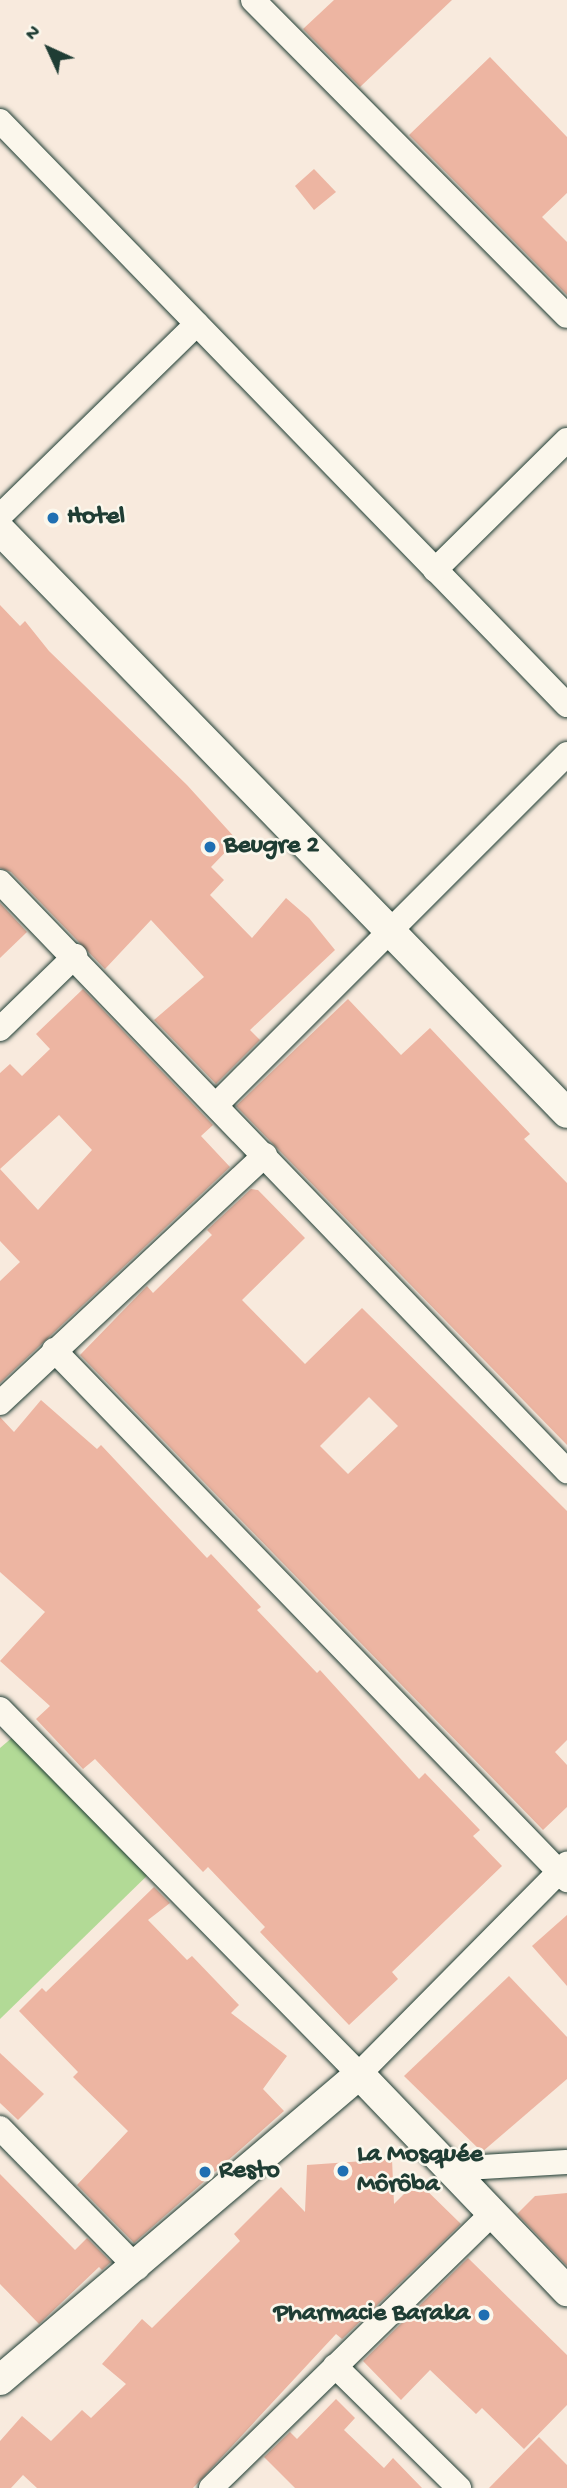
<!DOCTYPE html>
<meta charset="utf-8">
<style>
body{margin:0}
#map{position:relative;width:567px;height:2488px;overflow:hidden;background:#f8eadd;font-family:"Gochi Hand",sans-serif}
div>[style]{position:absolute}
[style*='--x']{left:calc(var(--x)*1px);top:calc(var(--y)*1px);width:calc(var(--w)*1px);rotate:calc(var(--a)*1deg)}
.green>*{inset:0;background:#b2da96}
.building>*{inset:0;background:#edb5a2}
.roads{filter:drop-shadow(0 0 2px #1f3d34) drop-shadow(0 0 2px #1f3d34)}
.minor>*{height:24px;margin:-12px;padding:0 12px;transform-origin:12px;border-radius:12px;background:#fbf7ec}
.tertiary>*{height:30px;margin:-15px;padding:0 15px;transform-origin:15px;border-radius:15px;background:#fbf7ec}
.dots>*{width:19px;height:19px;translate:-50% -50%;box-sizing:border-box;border:4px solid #fbf7ec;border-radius:50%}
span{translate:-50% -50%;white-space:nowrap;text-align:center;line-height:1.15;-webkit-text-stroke:5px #fbf7ec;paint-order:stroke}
.poi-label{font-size:26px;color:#1f3d34;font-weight:700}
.left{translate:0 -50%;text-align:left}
.right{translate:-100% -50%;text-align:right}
.north{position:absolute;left:14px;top:14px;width:70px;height:70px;-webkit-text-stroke:5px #fbf7ec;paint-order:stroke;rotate:315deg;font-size:19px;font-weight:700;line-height:28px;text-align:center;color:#1f3d34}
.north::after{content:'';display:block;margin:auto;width:24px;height:32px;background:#1f3d34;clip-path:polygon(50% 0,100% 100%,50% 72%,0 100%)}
</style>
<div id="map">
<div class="green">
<i style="clip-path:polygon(20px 1731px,156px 1867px,0 2019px,0 1748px)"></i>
</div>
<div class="building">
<i style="clip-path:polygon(334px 0,452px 0,360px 87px,303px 29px)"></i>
<i style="clip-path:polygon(490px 57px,567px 137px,567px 193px,542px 217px,567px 242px,567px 295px,409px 135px)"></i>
<i style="clip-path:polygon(314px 169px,336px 192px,314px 210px,295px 186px)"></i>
<i style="clip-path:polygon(0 605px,20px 626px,25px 621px,49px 651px,187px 785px,237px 840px,211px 867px,224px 880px,210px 895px,252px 938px,286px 898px,309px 918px,335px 950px,250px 1030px,260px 1040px,216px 1084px,154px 1020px,204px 977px,151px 920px,105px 969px,11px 872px,0 868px)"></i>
<i style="clip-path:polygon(0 903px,27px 932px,0 958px)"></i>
<i style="clip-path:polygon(83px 989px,213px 1125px,201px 1136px,230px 1167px,0 1383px,0 1281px,20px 1262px,0 1241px,0 1169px,38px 1210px,92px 1150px,59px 1115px,0 1169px,0 1073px,10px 1064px,22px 1076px,50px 1049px,36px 1034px)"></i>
<i style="clip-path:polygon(348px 999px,401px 1055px,430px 1028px,530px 1134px,524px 1139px,567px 1183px,567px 1445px,236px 1106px)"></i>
<i style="clip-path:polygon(evenodd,251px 1189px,258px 1190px,305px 1238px,242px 1300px,305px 1364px,362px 1308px,567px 1511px,567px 1740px,555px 1752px,567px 1765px,567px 1807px,543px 1830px,80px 1355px,147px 1286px,153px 1293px,212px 1235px,207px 1230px,251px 1189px,369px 1397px,398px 1426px,348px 1474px,320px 1446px,369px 1397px)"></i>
<i style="clip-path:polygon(41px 1400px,97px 1449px,101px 1445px,207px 1558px,211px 1554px,261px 1607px,257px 1610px,317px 1673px,320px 1670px,419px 1779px,425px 1773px,480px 1830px,473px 1836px,502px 1866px,392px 1972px,398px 1979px,349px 2025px,260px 1932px,265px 1927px,208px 1867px,203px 1872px,95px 1759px,83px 1769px,36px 1719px,50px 1706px,0 1661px,45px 1612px,0 1572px,0 1417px,14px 1432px)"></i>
<i style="clip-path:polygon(154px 1887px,170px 1903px,148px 1920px,187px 1960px,192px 1956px,239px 2005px,231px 2013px,287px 2056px,263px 2089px,284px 2111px,134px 2243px,77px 2185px,128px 2131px,73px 2077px,78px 2072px,19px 2011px,42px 1988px,46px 1992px)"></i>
<i style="clip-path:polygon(567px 1915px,567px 1986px,532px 1946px)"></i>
<i style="clip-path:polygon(509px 1976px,567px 2037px,567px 2079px,482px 2152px,404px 2076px)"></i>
<i style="clip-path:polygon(0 2053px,44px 2094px,18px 2120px,0 2103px)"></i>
<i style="clip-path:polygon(392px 2159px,394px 2204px,417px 2181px,461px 2224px,342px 2339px,336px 2334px,193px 2488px,37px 2488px,23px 2475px,11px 2488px,0 2488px,0 2441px,22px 2416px,51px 2441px,82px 2410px,91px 2418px,126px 2384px,102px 2364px,142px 2319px,152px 2328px,240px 2241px,234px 2234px,281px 2187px,305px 2212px,307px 2165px)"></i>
<i style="clip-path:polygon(0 2174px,75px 2250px,87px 2238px,111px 2262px,102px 2270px,99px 2267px,39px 2324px,0 2284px)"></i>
<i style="clip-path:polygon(567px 2193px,567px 2266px,517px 2214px,535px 2196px)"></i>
<i style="clip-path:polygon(468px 2258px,567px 2355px,567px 2405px,524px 2449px,482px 2408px,476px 2414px,430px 2370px,401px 2400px,363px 2361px)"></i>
<i style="clip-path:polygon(336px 2399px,355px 2418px,344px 2430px,384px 2468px,393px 2458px,422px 2488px,295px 2488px,264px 2457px,290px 2432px,297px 2439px)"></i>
<i style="clip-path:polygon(539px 2437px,567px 2465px,567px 2488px,489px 2488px)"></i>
</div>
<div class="roads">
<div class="minor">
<i style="--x:253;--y:0;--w:445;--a:45.2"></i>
<i style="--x:0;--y:121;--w:814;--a:45.85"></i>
<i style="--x:0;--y:516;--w:275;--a:-44.3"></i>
<i style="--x:435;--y:570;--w:185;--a:-44.6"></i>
<i style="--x:0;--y:882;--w:818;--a:46.09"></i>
<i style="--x:0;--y:1029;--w:105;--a:-44.2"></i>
<i style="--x:217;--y:1104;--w:495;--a:-45"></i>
<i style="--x:54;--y:1350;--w:738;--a:45.93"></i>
<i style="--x:0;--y:1403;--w:363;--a:-43.1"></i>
<i style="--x:0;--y:1709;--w:512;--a:45.47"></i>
<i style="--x:359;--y:2074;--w:296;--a:-45.3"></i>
<i style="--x:0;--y:2128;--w:196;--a:45.6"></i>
<i style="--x:448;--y:2169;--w:119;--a:-3.4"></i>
<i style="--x:335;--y:2366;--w:174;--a:44.5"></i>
<i style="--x:211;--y:2488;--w:391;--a:-44.3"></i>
</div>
<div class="tertiary">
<i style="--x:0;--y:530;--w:813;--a:45.8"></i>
<i style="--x:0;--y:2380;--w:472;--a:-40.4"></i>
<i style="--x:359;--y:2074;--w:301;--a:46.2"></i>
</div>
</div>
<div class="dots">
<i style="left:53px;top:518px;background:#1f6fb2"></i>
<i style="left:210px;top:847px;background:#1f6fb2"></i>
<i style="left:343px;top:2171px;background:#1f6fb2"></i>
<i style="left:205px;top:2172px;background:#1f6fb2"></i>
<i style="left:484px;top:2315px;background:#1f6fb2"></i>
</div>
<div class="poi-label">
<span class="left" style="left:67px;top:518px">Hotel</span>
<span class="left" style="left:224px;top:847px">Beugre 2</span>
<span class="left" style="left:357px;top:2171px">La Mosquée<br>Môrôba</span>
<span class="left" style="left:219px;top:2172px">Resto</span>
<span class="right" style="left:470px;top:2315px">Pharmacie Baraka</span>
</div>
<div class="north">N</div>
</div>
